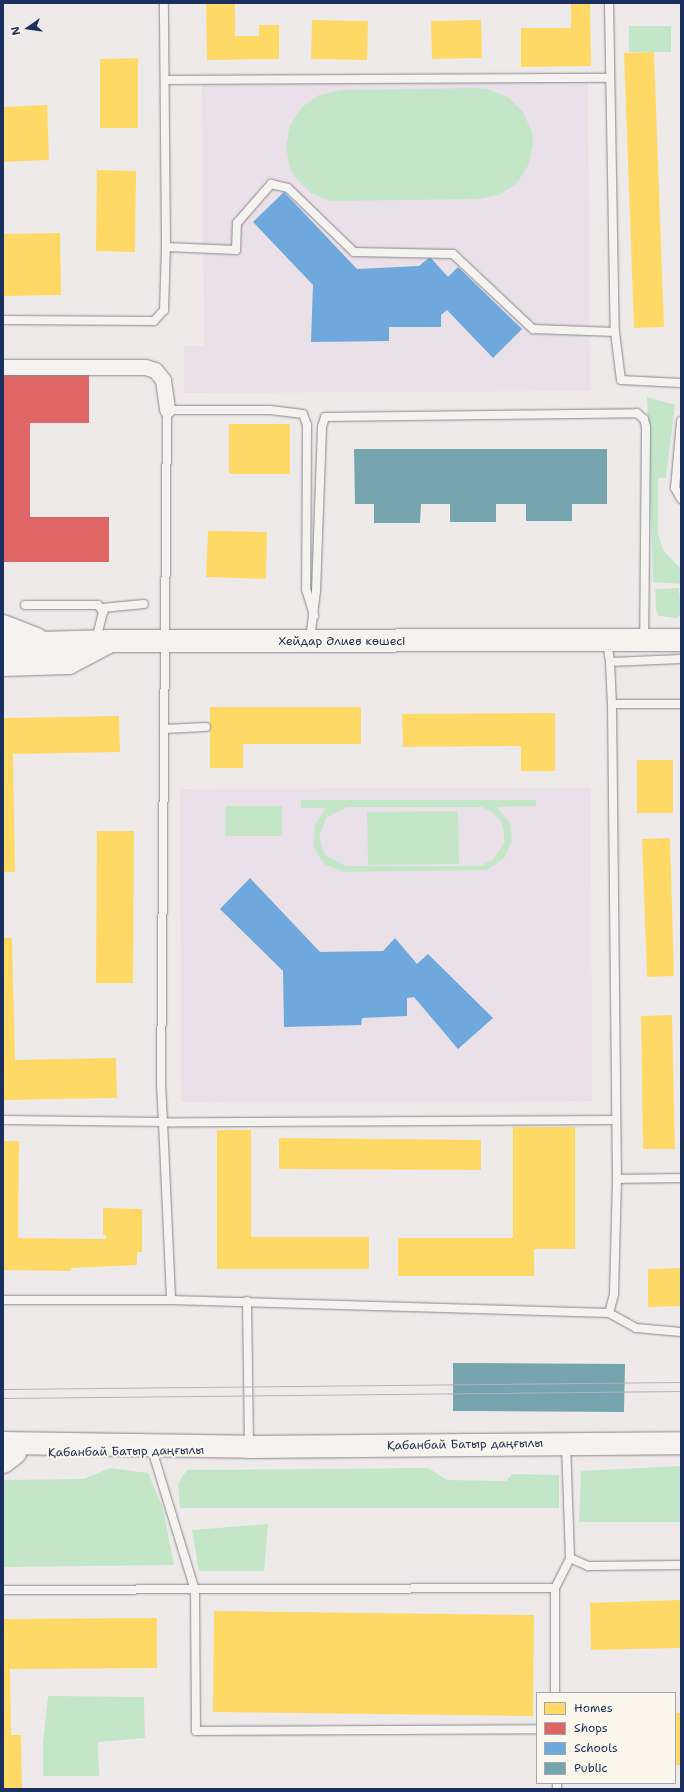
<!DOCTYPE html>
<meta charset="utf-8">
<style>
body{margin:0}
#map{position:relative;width:684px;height:1792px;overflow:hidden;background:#efeaea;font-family:"Shantell Sans",sans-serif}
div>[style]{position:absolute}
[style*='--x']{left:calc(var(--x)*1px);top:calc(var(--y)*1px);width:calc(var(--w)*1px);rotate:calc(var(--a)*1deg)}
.built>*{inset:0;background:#eae0e7}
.green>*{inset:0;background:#c4e6c8}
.homes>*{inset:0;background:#ffd966}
.shops>*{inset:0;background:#e06666}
.schools>*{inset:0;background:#6fa8dc}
.public>*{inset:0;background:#76a5af}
.roads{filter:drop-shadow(0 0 1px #868891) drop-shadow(0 0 1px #868891)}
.lane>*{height:8px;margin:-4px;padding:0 4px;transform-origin:4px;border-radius:4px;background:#f5f3f0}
.street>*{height:15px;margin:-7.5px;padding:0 7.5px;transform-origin:7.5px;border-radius:7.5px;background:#f5f3f0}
.secondary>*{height:22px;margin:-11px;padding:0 11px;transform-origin:11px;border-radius:11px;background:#f5f3f0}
.tram>*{height:1px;margin:-0.5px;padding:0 0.5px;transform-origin:0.5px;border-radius:0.5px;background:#b2b3b6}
span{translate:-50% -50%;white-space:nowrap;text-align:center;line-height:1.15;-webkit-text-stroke:4px #fbf7ec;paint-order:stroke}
.street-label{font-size:12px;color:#1b2f5e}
.frame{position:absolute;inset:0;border:4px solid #1b2f5e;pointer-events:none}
.legend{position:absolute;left:536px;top:1692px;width:140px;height:92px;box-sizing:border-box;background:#fbf7ec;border:1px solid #a1a7b3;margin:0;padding:5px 7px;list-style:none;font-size:12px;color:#1b2f5e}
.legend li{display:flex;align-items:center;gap:8px;height:20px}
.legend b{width:20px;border:1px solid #a1a7b3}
.north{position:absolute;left:8px;top:8px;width:40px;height:40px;-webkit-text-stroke:3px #fbf7ec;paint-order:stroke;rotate:257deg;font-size:11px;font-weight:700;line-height:16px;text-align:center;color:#1b2f5e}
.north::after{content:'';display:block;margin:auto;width:14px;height:18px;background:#1b2f5e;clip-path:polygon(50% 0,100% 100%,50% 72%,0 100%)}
</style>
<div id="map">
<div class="built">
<i style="clip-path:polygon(588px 81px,590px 391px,184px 393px,184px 346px,204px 346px,202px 83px)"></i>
<i style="clip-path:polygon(591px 788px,592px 1101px,181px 1102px,180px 789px)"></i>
</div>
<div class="green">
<i style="clip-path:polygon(629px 26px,671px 26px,671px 52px,629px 52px)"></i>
<i style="clip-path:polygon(476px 88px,487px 89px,508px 97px,523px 112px,532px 132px,533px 143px,529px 164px,517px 183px,499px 195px,478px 199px,331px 201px,311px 193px,296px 178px,290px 168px,286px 147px,290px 125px,302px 107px,319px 95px,341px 90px)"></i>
<i style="clip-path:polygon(647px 397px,675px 405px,666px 478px,658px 478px,658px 533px,663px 550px,681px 569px,681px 584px,653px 582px)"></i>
<i style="clip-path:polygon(679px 588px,681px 614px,677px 618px,659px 616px,656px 611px,655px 589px)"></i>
<i style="clip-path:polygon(evenodd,301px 800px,536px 800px,536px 806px,497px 807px,510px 823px,512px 841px,504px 858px,487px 870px,343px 872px,324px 864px,313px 846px,315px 825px,326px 808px,301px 808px,301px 800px,347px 807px,482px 807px,492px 812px,500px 820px,504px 831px,504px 843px,493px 860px,480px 866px,346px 866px,327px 856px,323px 851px,319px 835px,327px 817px,347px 807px)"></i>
<i style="clip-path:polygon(226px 806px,282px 806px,282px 836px,225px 836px)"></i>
<i style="clip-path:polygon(458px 811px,459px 864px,368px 865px,367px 812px)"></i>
<i style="clip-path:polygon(681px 1466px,681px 1522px,579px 1522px,581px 1471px)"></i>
<i style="clip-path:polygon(110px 1468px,148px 1473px,163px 1508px,174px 1565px,3px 1567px,3px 1480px,84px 1479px)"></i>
<i style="clip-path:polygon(428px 1468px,447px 1480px,506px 1481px,512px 1474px,559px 1475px,559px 1508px,180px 1508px,178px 1483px,187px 1470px)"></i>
<i style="clip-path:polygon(268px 1524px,264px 1571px,199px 1571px,192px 1530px)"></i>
<i style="clip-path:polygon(48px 1696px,144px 1697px,145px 1738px,98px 1742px,99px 1776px,43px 1776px,43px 1743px)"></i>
</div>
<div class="homes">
<i style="clip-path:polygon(206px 3px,235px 3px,235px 36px,259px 36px,259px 25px,279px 25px,279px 59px,207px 60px)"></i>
<i style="clip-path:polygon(571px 3px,590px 3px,591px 66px,521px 67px,521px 28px,571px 28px)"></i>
<i style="clip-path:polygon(312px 20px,368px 21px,367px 60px,311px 59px)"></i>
<i style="clip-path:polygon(481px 20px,482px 58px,432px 59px,431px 21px)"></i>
<i style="clip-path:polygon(654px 52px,664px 327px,634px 328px,624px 53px)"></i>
<i style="clip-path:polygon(138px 58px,138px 128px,100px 128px,100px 59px)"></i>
<i style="clip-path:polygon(47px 105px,49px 160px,3px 162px,3px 107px)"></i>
<i style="clip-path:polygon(97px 170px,136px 171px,135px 252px,96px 251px)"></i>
<i style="clip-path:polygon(60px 233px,61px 295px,3px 296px,3px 234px)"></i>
<i style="clip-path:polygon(229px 424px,290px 424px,290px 474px,229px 474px)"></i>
<i style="clip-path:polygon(208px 531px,267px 532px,266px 579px,206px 577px)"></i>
<i style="clip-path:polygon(210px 707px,361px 707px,361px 744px,243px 744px,243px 768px,210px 768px)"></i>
<i style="clip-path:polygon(555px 713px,555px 771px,521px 771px,521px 746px,403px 747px,402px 714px)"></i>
<i style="clip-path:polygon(119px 716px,120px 752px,13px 754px,15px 872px,3px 872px,3px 718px)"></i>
<i style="clip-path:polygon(637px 760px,673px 760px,673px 813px,637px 813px)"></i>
<i style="clip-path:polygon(97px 831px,134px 831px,133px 983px,96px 983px)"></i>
<i style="clip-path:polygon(670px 838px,674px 976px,647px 977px,642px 839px)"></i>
<i style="clip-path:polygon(3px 938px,12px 938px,15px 1060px,116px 1058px,117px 1098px,3px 1100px)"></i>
<i style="clip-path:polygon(672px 1015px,675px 1149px,643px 1149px,641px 1016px)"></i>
<i style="clip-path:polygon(513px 1127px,575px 1127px,575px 1249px,534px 1249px,534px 1276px,398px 1276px,398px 1238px,513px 1238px)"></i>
<i style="clip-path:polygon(217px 1130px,251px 1130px,251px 1237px,369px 1237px,369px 1269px,217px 1269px)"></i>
<i style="clip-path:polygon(279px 1138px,481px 1140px,481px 1170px,279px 1169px)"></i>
<i style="clip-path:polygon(3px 1141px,19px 1141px,18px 1238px,106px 1239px,106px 1235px,103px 1235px,103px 1208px,142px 1209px,142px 1252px,137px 1252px,137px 1265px,71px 1268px,71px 1271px,3px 1270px)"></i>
<i style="clip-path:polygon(681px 1268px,681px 1306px,648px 1307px,648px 1269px)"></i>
<i style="clip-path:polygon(681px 1600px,681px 1648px,591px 1650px,590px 1603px)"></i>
<i style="clip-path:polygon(214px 1611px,534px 1615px,533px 1716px,213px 1712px)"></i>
<i style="clip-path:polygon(157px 1618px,157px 1668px,10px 1669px,11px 1735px,21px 1735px,22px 1789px,3px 1789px,3px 1619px)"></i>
<i style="clip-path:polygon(675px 1713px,681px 1713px,681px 1765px,675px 1765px)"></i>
</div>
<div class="shops">
<i style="clip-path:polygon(3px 375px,89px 375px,89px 423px,30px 423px,30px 517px,109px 517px,109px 562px,3px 562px)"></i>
</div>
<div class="schools">
<i style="clip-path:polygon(284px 192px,357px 269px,419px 266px,430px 257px,448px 277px,458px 267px,522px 329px,493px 358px,447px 310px,441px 315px,441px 327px,389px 327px,389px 341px,311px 342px,313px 285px,253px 222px)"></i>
<i style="clip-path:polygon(250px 878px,320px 952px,383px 951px,395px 938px,417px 964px,428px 954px,493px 1018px,458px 1049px,414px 997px,407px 998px,407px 1016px,362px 1018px,361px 1025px,284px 1027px,283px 971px,220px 909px)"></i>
</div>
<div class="public">
<i style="clip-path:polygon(354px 449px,607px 449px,607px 504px,572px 504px,572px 521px,526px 521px,526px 504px,496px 504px,496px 522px,450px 522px,450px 504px,421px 504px,420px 523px,374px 523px,374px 504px,355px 504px)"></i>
<i style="clip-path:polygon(453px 1363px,625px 1364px,624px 1412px,453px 1411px)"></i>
</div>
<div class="roads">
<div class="lane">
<i style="--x:609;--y:3;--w:329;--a:89"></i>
<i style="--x:615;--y:332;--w:48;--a:82.9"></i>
<i style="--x:621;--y:380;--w:60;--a:2.9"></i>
<i style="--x:165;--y:80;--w:443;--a:-0.3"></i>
<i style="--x:166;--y:247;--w:70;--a:2.5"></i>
<i style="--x:236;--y:250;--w:27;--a:-88"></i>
<i style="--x:237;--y:223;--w:52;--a:-48.9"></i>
<i style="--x:271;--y:184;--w:17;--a:13"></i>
<i style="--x:288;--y:188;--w:92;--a:44.1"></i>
<i style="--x:354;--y:252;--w:99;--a:1.2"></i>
<i style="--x:453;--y:254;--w:110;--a:43.2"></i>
<i style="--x:533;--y:329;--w:82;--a:2.1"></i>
<i style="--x:3;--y:320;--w:151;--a:0.4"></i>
<i style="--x:154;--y:321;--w:15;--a:-48"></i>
<i style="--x:164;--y:310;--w:63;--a:-88.2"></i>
<i style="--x:166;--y:247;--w:244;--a:-90.5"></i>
<i style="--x:681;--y:421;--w:67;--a:95.1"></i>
<i style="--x:675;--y:488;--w:13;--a:61"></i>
<i style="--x:25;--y:605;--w:73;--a:0"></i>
<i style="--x:98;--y:605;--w:9;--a:54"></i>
<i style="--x:103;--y:612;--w:30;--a:104"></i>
<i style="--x:102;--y:608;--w:42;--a:-5.4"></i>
<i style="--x:310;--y:640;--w:49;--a:-83"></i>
<i style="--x:316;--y:591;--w:164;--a:-87.9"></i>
<i style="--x:322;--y:427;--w:10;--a:-73"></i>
<i style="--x:325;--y:417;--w:312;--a:-0.7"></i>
<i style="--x:637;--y:413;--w:9;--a:41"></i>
<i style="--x:644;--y:419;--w:8;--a:76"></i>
<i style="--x:646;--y:427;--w:213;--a:90.5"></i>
<i style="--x:607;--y:642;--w:20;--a:81"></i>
<i style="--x:610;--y:662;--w:42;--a:87.3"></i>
<i style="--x:612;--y:704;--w:475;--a:89.4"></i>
<i style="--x:617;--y:1179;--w:64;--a:-0.9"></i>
<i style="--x:610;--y:662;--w:71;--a:-2.4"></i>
<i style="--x:612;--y:704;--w:69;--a:0"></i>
<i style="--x:164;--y:729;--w:42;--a:-2.7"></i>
<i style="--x:3;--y:1120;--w:160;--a:0.7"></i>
<i style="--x:163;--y:1122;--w:37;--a:-93"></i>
<i style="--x:161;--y:1085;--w:675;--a:-89.49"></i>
<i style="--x:167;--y:410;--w:103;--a:0"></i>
<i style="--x:270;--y:410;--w:33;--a:7"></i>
<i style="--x:303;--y:414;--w:12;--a:70"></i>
<i style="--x:307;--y:425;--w:164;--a:90.3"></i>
<i style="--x:306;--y:589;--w:28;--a:73"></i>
<i style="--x:616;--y:1120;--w:453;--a:179.7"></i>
<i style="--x:163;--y:1122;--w:178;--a:87.4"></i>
<i style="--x:171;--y:1300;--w:438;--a:1.7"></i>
<i style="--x:609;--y:1313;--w:20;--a:-75"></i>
<i style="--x:614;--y:1294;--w:115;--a:-88.5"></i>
<i style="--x:3;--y:1300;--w:168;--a:0"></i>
<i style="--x:247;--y:1301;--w:145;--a:89.2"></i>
<i style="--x:609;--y:1313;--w:31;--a:29"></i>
<i style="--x:636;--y:1328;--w:45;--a:5.1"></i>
<i style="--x:153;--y:1453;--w:143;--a:73"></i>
<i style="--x:195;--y:1590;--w:141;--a:89.6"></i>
<i style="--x:196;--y:1731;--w:341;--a:-0.3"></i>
<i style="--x:570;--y:1558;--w:20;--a:24"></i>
<i style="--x:588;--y:1566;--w:93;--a:-0.6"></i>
<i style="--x:555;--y:1588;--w:34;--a:-63"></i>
<i style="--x:570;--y:1558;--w:114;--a:-92"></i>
<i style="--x:3;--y:1590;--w:552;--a:-0.21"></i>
<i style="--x:555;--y:1588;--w:105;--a:90"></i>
<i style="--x:557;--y:1783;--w:6;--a:90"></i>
</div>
<div class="street">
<i style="--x:3;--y:367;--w:142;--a:0"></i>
<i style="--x:145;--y:367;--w:10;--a:17"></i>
<i style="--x:155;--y:370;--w:13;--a:51"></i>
<i style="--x:163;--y:380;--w:30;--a:82"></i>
</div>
<div class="secondary">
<i style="--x:3;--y:626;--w:36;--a:21"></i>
<i style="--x:3;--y:644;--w:108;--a:-1.6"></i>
<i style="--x:111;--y:641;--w:570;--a:-0.1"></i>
<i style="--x:3;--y:665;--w:66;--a:-1.7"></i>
<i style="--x:69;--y:663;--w:43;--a:-27.8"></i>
<i style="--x:3;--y:1443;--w:246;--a:0.9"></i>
<i style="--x:249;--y:1447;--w:432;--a:-0.5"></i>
<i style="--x:3;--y:1462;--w:15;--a:-37"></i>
</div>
</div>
<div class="tram">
<i style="--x:3;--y:1389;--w:678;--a:-0.59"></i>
<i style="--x:3;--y:1398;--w:678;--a:-0.59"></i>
</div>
<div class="street-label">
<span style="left:342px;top:642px">Хейдар Әлиев көшесі</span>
<span style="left:465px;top:1445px;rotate:-1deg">Қабанбай Батыр даңғылы</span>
<span style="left:126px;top:1452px;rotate:-1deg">Қабанбай Батыр даңғылы</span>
</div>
<div class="frame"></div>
<ul class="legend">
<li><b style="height:11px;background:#ffd966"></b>Homes</li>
<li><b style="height:11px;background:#e06666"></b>Shops</li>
<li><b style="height:11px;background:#6fa8dc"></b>Schools</li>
<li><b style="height:11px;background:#76a5af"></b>Public</li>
</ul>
<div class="north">N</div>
</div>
